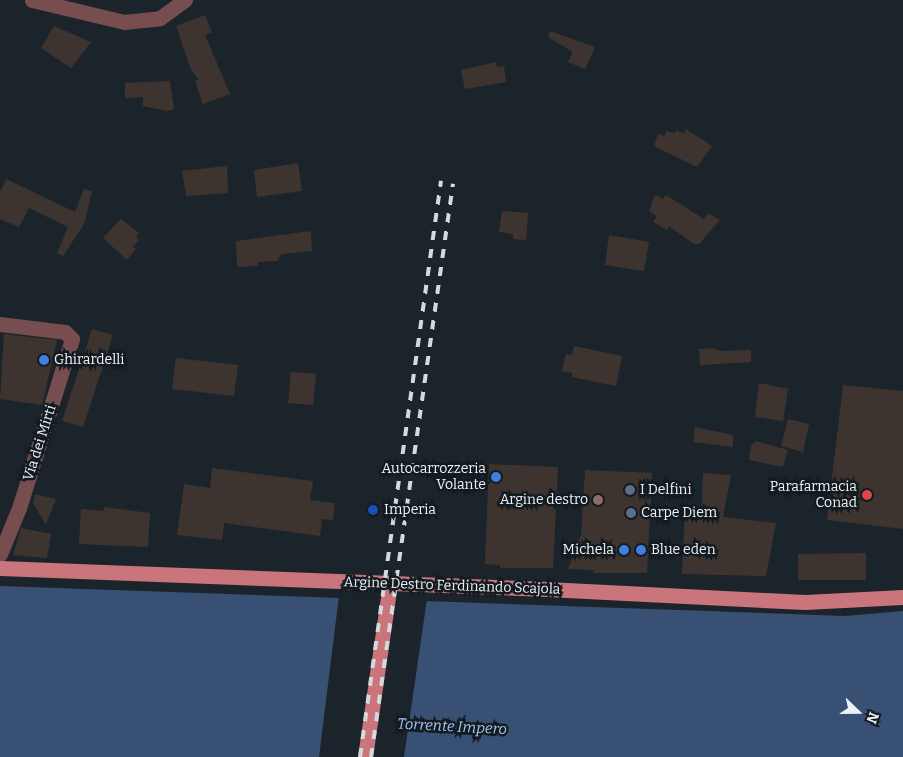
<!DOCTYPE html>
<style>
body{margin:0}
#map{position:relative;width:903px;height:757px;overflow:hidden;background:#1c242b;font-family:Bitter,serif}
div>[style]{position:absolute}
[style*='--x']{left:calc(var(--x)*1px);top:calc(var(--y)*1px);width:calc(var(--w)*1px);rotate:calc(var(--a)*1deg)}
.water>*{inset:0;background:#385073}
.pier>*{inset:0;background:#1c242b}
.building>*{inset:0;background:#3e342f}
.minor>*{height:15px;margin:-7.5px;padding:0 7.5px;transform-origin:7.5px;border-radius:7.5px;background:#774d50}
.major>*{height:15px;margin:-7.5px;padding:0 7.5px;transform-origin:7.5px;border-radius:7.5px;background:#ca757b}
.rail>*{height:4px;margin-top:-2px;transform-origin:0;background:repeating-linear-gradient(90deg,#d4d9de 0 9px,transparent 0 18px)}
.dots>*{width:14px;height:14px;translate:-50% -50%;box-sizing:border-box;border:2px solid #131b21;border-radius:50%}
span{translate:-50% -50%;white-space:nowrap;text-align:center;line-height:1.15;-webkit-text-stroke:5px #131b21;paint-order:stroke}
.poi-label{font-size:14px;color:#edf2f7}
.left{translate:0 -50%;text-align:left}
.right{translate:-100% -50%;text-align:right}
.street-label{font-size:14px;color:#edf2f7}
.water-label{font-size:15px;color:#a5c6f6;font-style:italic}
.north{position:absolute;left:833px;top:687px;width:50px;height:50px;-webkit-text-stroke:4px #131b21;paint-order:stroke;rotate:112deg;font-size:14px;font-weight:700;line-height:20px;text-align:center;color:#edf2f7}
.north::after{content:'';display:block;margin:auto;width:18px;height:22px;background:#edf2f7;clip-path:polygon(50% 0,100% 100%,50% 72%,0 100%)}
</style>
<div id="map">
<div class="water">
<i style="clip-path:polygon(0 586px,845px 616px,903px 611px,903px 757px,0 757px)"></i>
</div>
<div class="pier">
<i style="clip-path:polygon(339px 596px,427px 599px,404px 757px,319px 757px)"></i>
</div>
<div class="building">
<i style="clip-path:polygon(205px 15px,212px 32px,205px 35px,230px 94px,203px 104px,195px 81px,199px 80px,191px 70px,176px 26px)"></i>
<i style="clip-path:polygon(54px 26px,91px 42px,71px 68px,41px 48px)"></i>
<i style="clip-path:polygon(550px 31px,595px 47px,585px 69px,568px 62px,573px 52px,548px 37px)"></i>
<i style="clip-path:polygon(496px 62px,497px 67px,504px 66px,506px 82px,465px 89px,461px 70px)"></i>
<i style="clip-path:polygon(170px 81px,174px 109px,167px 111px,143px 106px,143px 97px,125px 98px,125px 83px)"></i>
<i style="clip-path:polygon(686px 129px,712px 146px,697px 167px,654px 146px,658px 134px,665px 136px,666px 131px,675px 133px,676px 130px,684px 134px)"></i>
<i style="clip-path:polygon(298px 163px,302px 191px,257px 197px,254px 170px)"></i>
<i style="clip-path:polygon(227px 166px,228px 193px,186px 196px,182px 171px)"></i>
<i style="clip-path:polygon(6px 179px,75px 212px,84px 189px,92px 191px,84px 224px,63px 256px,57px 253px,68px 227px,29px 208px,19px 227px,0 219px,0 192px)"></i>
<i style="clip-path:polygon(655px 195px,663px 199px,666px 195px,704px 219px,708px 213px,720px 220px,699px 244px,694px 244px,669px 226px,667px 230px,653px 222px,657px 216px,649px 211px)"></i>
<i style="clip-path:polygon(502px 211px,528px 213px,526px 240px,513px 239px,513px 234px,499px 232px)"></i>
<i style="clip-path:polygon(121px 219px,139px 233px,136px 237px,139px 240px,133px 247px,136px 249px,127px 260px,103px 238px)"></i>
<i style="clip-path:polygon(311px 231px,312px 251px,281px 254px,277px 261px,258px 262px,258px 266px,239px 267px,237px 264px,236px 241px)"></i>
<i style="clip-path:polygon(609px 235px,649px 242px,644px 271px,605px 265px)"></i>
<i style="clip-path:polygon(92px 329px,113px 335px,83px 427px,62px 421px)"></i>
<i style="clip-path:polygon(4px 334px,57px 340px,42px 405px,0 399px)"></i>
<i style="clip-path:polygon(574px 346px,622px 356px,616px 386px,572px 377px,572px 373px,562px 371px,566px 354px,572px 355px)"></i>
<i style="clip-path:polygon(712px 348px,720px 351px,751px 350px,751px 362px,700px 365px,699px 349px)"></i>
<i style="clip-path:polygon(176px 358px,238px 365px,234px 396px,172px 389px)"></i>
<i style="clip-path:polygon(291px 372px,316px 374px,313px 405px,288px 403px)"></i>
<i style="clip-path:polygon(759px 383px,788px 389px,783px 421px,755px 417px)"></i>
<i style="clip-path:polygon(843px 385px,903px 391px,903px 529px,827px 520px)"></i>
<i style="clip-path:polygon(788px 419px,809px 424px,803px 452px,781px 446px)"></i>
<i style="clip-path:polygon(695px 427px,733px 435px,733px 447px,693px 442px)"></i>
<i style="clip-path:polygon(756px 441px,788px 450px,783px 467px,749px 460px,751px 446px)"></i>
<i style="clip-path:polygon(489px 464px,558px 467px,553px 568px,500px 568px,500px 565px,485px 564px)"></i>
<i style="clip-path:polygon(212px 468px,313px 481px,310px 500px,335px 503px,333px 520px,322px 519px,320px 536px,224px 523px,222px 540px,177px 535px,184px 484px,210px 488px)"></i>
<i style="clip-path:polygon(585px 470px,652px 473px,647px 573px,593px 573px,594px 570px,568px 569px,581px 535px)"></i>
<i style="clip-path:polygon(703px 473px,731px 475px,723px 517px,776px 523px,766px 576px,682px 574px,685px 514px,701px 515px)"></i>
<i style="clip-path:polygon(35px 494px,56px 499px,46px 525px,33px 503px)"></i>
<i style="clip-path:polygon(104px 507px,150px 513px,148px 547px,79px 544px,81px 509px,104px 511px)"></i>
<i style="clip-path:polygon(21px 528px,51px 534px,47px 558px,13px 555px)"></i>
<i style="clip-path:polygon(866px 553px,866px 580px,798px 580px,798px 554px)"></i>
</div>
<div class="minor">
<i style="--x:32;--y:0;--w:95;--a:13.4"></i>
<i style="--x:124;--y:22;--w:36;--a:-6"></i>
<i style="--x:160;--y:18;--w:31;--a:-36"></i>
<i style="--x:0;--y:324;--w:65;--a:7"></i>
<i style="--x:65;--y:332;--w:10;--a:45"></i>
<i style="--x:72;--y:339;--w:177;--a:107.4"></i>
<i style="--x:19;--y:508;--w:50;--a:112.4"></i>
</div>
<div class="major">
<i style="--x:0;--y:568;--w:547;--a:2.2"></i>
<i style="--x:547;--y:589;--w:258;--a:2.9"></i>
<i style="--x:805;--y:602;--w:98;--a:-2.9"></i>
<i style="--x:365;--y:757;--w:176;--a:-81.8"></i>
</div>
<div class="rail">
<i style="--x:360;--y:757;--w:582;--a:-82"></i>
<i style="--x:371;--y:757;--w:579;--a:-81.86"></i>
</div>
<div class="dots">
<i style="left:44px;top:360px;background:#3f7fe0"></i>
<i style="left:496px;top:477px;background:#3f7fe0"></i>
<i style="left:630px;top:490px;background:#5c6f8a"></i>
<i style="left:867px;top:495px;background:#e0444e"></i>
<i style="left:598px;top:500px;background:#8d6e63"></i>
<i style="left:373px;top:510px;background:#1a4fb4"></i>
<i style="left:631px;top:513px;background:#5c6f8a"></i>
<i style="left:624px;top:550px;background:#3f7fe0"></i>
<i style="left:641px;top:550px;background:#3f7fe0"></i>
</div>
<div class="poi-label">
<span class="left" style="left:54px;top:360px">Ghirardelli</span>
<span class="right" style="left:486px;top:477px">Autocarrozzeria<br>Volante</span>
<span class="right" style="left:857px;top:495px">Parafarmacia<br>Conad</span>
<span class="left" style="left:640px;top:490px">I Delfini</span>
<span class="right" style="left:588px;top:500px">Argine destro</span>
<span class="left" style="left:384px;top:510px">Imperia</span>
<span class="left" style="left:641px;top:513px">Carpe Diem</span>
<span class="right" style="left:614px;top:550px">Michela</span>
<span class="left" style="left:651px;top:550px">Blue eden</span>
</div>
<div class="street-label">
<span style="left:40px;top:443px;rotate:-72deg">Via dei Mirti</span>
<span style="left:452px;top:586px;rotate:2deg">Argine Destro Ferdinando Scajola</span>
</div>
<div class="water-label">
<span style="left:452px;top:727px;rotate:3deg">Torrente Impero</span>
</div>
<div class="north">N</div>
</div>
